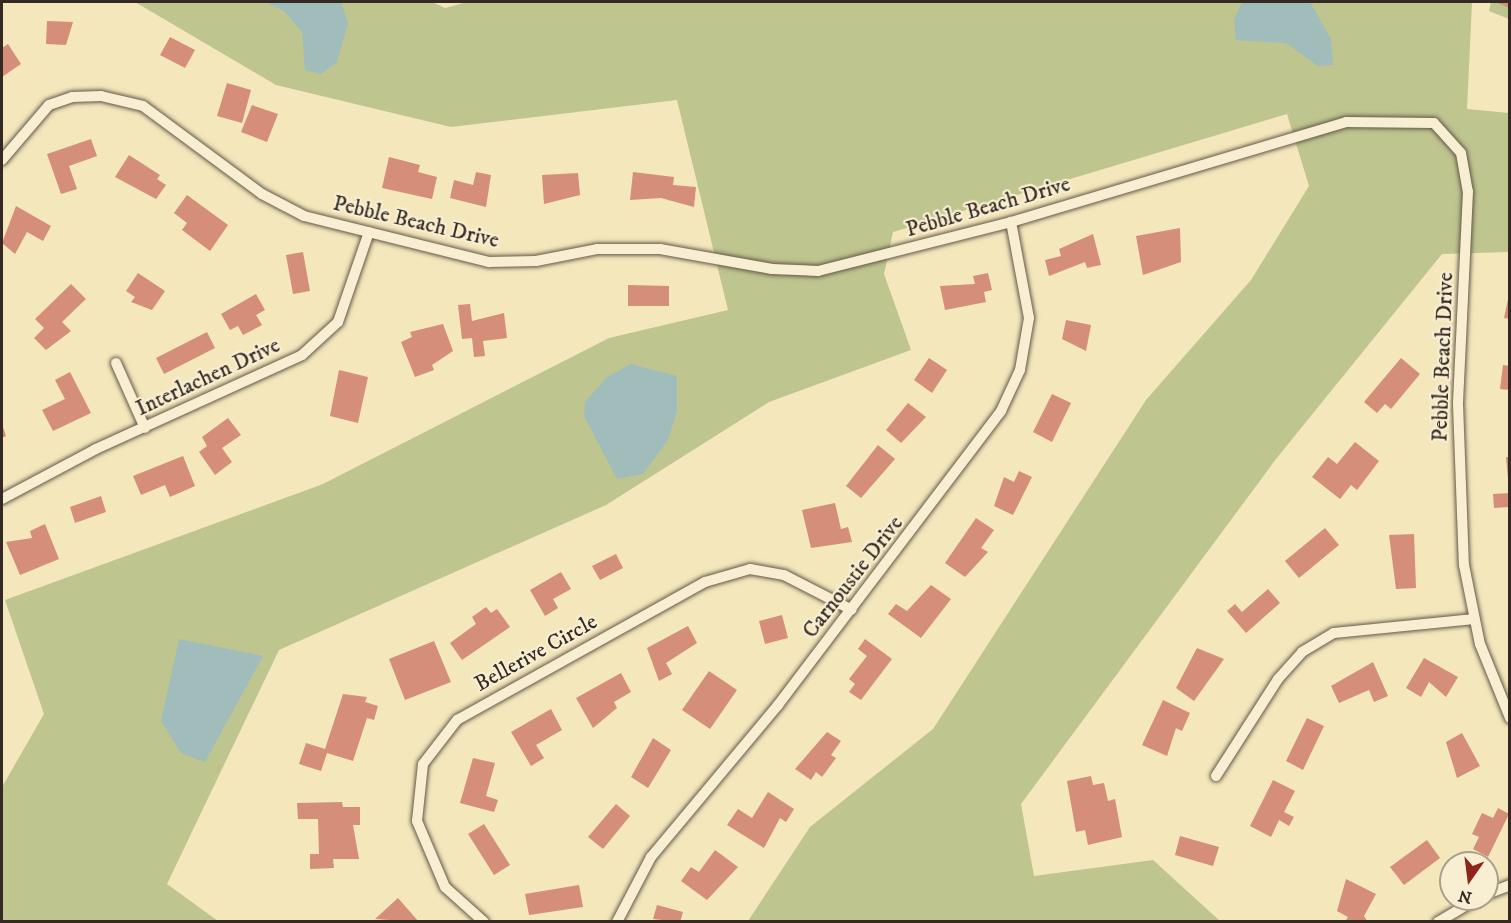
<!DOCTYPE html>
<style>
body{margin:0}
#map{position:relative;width:1511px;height:923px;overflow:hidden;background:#f4e7bc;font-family:"IM FELL DW Pica",serif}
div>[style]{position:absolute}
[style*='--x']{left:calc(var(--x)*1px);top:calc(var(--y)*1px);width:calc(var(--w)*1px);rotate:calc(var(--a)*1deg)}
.green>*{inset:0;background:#bec58f}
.water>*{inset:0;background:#a0bdbb}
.building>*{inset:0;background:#d48e7a}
.roads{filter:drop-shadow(0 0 2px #655949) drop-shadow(0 0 2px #655949)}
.minor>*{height:10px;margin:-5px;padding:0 5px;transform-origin:5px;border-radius:5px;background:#f8efd3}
span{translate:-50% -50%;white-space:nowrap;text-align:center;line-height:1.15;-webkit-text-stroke:4.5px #f8efd3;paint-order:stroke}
.street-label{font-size:22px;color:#352a23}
.frame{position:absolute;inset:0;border:3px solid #352a23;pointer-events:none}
.north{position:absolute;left:1439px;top:851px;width:60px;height:60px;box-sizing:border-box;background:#f8efd3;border:2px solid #aaa08d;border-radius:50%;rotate:194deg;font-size:16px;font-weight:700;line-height:24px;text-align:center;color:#352a23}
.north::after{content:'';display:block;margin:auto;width:21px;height:27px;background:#8f2418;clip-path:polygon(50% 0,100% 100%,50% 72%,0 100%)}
</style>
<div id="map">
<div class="green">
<i style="clip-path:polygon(135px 2px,432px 2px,445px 8px,467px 2px,1472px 2px,1467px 109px,1509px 113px,1509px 252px,1442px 254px,1276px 459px,1021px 804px,1034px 876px,1153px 860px,1220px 921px,748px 921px,810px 827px,933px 729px,1146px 400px,1251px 280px,1309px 186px,1287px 114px,893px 232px,884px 274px,911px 350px,769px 402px,606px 505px,279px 650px,167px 884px,218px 921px,2px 922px,2px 787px,44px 714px,5px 600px,323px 484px,609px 338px,728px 310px,677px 100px,451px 127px,276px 85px)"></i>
<i style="clip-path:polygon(1491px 2px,1509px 2px,1509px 19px,1489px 11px)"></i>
</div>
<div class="water">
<i style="clip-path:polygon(266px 2px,341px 2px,348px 23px,337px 62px,321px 74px,305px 70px,302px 32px,284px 11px)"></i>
<i style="clip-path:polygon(1242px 2px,1310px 2px,1331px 39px,1333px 65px,1318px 66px,1286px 43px,1236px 40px,1234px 20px)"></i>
<i style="clip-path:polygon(631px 364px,677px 376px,677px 411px,668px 440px,643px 474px,617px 479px,584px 416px,585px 402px,607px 377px)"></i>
<i style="clip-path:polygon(179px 639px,263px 656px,205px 762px,181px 753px,161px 721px)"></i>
</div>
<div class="building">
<i style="clip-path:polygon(1495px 2px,1510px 2px,1510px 8px)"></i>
<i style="clip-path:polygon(47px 21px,73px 22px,66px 45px,46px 44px)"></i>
<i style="clip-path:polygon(170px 37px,195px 50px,185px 68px,160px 55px)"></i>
<i style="clip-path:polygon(8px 44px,21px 64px,2px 77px,2px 48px)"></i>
<i style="clip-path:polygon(227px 83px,251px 90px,242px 123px,217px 116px)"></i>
<i style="clip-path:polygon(252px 105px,278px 114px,267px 142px,241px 132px)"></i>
<i style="clip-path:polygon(91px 139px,97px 156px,69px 166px,77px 189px,61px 194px,47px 154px)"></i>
<i style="clip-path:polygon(129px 155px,160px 175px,157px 179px,166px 185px,156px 199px,115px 177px)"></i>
<i style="clip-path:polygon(389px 157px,420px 165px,418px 172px,437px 177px,432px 199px,382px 188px)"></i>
<i style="clip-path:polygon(476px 172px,491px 175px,486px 207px,450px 198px,454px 180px,473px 185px)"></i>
<i style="clip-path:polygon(633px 172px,674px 177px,673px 185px,696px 187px,694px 207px,661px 198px,630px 200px)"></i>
<i style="clip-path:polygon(578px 173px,580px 195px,544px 204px,542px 175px)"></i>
<i style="clip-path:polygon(187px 195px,228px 225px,210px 251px,182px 230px,187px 223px,174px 213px)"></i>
<i style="clip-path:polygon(16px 206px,51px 226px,43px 241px,27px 232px,15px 254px,2px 243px)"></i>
<i style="clip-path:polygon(1180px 228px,1181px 262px,1143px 275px,1136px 236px)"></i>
<i style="clip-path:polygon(1093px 234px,1101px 265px,1087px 268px,1085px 262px,1049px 276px,1045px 260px,1061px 256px,1059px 249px)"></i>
<i style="clip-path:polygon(303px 252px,310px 291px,293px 294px,286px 255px)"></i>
<i style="clip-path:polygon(138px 273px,165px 291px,152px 310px,131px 302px,135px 297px,126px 291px)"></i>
<i style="clip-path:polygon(988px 273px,992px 290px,984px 292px,986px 302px,945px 310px,940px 286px,975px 284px,973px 276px)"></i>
<i style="clip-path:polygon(71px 284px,86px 299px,62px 322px,71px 331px,46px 350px,34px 338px,44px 328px,35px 319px)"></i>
<i style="clip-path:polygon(628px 285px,669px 286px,669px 306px,628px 306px)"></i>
<i style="clip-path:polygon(1510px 290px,1510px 319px,1504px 318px)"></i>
<i style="clip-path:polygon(256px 294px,265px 310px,256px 315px,262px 325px,243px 335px,238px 326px,230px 330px,221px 314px)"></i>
<i style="clip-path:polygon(470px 304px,472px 321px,504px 313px,507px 338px,483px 341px,485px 356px,474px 357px,472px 338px,462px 339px,458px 305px)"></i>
<i style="clip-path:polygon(1066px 320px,1091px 325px,1086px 351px,1062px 339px)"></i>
<i style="clip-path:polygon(443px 324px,453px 351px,432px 365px,434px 370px,415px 377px,401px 342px,412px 337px,410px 332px)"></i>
<i style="clip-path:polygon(207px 332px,215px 348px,164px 374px,156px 358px)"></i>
<i style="clip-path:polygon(929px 358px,947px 370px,932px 393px,914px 380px)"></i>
<i style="clip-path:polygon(1401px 358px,1420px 374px,1391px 409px,1385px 404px,1377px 413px,1364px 402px)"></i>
<i style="clip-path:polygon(1503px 365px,1510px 366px,1510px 390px,1500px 389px)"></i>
<i style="clip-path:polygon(339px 370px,368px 377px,358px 423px,330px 416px)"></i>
<i style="clip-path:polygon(70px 372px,91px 413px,53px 431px,42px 410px,65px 399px,55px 380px)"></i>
<i style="clip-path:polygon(1052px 394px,1071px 403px,1052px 442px,1033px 432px)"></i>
<i style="clip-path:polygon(908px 403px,926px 417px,901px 443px,886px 430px)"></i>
<i style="clip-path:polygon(228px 418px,241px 435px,222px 448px,232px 462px,215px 475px,199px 452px,207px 446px,202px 437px)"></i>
<i style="clip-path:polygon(2px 424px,6px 436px,2px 438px)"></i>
<i style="clip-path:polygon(1355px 442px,1379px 461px,1357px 490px,1351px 485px,1340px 499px,1312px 477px,1328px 457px,1337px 464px)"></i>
<i style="clip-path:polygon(878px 445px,895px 459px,861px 498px,846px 486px)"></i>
<i style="clip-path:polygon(183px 456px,195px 486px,170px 497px,165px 485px,141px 495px,133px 476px)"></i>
<i style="clip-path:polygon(1506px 457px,1510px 457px,1510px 479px,1508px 479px)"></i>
<i style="clip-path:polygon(1019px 471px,1032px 477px,1013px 515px,994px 506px,1004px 477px,1014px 482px)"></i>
<i style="clip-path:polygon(1510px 493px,1510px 507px,1494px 508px,1493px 494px)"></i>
<i style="clip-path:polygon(101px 496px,106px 512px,75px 523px,70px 507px)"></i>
<i style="clip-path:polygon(835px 503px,841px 529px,848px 527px,852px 542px,811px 548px,802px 510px)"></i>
<i style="clip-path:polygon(976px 518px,994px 530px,981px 548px,988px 552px,965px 577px,945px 563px)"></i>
<i style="clip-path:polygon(45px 524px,59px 559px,20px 575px,6px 542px,32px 538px,30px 531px)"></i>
<i style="clip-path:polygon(1325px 528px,1339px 545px,1299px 578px,1285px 561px)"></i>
<i style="clip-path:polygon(1414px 534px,1416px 588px,1396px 589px,1389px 535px)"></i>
<i style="clip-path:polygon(616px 554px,623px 568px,600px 580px,592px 566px)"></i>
<i style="clip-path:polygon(561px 572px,571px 589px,553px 599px,558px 608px,545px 616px,530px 590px)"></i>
<i style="clip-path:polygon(931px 585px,951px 599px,921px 638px,888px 614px,896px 604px,907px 611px)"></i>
<i style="clip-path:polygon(1268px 589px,1280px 603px,1246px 633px,1227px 611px,1235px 604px,1242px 612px)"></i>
<i style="clip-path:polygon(486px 607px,491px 613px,497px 609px,510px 627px,462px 660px,450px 643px,476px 624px,472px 617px)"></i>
<i style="clip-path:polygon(782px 615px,788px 638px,765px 644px,759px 621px)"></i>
<i style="clip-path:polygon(688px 626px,697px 643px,666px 663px,672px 674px,659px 681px,647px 648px)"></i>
<i style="clip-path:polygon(865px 639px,892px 659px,861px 700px,849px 692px,855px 684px,849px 679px,867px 656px,858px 649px)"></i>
<i style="clip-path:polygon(434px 641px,451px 682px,405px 700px,389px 659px)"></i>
<i style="clip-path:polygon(1197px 648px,1224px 659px,1194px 701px,1176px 688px)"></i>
<i style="clip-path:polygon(1424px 658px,1458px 677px,1446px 697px,1429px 682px,1421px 697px,1406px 688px)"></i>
<i style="clip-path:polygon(1373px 662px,1388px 696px,1374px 702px,1369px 690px,1339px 703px,1331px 686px)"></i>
<i style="clip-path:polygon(709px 671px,737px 690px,710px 729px,682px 710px)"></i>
<i style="clip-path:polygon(621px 673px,631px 692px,614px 702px,617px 708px,593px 728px,576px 698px)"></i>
<i style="clip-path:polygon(343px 694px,367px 697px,365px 702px,378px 706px,374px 720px,367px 718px,353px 761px,327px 753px,321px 771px,299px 764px,306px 743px,325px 749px)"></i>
<i style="clip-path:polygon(1163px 700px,1190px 713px,1182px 731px,1176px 728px,1167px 756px,1142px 745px)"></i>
<i style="clip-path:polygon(551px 709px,562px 730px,536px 745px,544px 758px,531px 766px,511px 732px)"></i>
<i style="clip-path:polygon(1307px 718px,1324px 726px,1303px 770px,1286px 761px)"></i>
<i style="clip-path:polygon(827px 732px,841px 741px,831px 755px,836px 758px,822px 777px,816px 772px,811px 780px,795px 769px)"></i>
<i style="clip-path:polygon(1462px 733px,1480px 766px,1457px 778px,1446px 742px)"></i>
<i style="clip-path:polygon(653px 738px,671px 750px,648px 788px,631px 777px)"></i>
<i style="clip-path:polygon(473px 758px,495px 763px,486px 796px,498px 800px,494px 812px,460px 803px)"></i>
<i style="clip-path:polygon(1091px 776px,1093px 785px,1104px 783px,1108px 801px,1115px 799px,1122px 837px,1088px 845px,1085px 830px,1076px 832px,1067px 781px)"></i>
<i style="clip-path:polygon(1273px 780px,1295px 791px,1284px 812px,1294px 817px,1289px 826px,1279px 820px,1271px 837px,1250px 826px)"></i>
<i style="clip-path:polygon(768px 792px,794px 809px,786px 822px,780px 818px,764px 848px,727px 825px,738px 809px,752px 818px)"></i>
<i style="clip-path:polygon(342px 802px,343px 807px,360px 807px,360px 825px,353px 825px,359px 859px,333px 859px,334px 868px,310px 869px,310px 854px,319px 854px,318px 819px,298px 819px,297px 803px)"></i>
<i style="clip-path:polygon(616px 804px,630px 816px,603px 849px,588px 837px)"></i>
<i style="clip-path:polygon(1498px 808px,1509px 814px,1488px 857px,1473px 849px,1479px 837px,1472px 834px,1482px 813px,1493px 818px)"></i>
<i style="clip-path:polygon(484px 824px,510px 865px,494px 875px,468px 834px)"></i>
<i style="clip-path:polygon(1180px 836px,1219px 847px,1213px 866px,1175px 855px)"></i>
<i style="clip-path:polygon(1427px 840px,1440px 858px,1404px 885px,1390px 867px)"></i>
<i style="clip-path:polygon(715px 850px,738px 867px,707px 900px,681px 881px,691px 867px,699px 872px)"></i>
<i style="clip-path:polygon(1346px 879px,1376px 894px,1364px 916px,1368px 922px,1345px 922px,1348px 917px,1337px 911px)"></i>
<i style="clip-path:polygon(579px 885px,583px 907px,529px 915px,525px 894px)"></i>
<i style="clip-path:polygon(398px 898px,419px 922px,375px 919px)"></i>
<i style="clip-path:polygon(657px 905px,683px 912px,680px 922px,653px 919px)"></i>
</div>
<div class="roads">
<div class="minor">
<i style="--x:2;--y:160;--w:72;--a:-49.5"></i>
<i style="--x:49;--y:105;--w:24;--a:-19"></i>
<i style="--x:72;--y:97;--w:29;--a:-2"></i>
<i style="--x:101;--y:96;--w:43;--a:13.4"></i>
<i style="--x:143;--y:106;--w:148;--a:36.5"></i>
<i style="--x:262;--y:194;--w:47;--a:27.6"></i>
<i style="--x:304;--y:216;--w:191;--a:14"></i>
<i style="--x:489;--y:262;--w:47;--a:-1.2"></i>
<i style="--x:536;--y:261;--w:62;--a:-11.1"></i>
<i style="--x:597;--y:249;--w:63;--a:0"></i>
<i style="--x:660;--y:249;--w:114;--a:10.1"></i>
<i style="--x:772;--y:269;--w:46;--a:2.5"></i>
<i style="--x:818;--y:271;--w:199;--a:-14.2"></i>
<i style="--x:1011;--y:222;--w:350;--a:-16.6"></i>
<i style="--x:1346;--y:122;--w:88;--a:0.7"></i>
<i style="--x:1434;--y:123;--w:40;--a:48"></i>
<i style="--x:1461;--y:153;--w:39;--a:80"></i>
<i style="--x:1468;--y:191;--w:213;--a:92.7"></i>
<i style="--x:1458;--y:404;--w:161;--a:87.9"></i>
<i style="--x:1464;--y:565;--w:81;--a:78.6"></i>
<i style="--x:1480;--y:644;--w:80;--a:67.9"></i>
<i style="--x:116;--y:363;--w:71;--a:66"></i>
<i style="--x:2;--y:499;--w:106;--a:-28"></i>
<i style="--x:96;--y:449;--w:226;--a:-24.5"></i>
<i style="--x:302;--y:355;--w:49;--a:-42.5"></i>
<i style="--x:338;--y:322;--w:95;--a:-71"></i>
<i style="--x:1216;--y:776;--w:115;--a:-57.4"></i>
<i style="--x:1278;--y:679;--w:36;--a:-48"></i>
<i style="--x:1302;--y:652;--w:37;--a:-31"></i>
<i style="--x:1334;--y:633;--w:141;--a:-5.7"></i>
<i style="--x:1487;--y:894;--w:25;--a:-21"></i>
<i style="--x:484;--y:922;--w:52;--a:-138.1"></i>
<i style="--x:445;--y:887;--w:72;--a:-113"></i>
<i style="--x:417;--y:821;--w:57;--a:-84"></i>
<i style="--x:423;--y:764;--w:56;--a:-52.3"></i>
<i style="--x:457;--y:720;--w:284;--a:-29.1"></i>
<i style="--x:705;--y:582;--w:47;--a:-16.1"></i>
<i style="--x:750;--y:569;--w:35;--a:10"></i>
<i style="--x:784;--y:575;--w:76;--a:27.2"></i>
<i style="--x:617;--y:922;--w:73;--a:-62.4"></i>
<i style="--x:651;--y:857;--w:198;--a:-50.1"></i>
<i style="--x:778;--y:705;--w:369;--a:-52.8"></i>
<i style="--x:1001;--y:411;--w:45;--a:-65.1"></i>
<i style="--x:1020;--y:370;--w:53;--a:-80.2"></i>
<i style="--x:1029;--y:318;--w:98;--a:-100.6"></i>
<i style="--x:1438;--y:922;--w:45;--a:-30.5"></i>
</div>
</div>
<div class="street-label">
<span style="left:988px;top:207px;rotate:-16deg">Pebble Beach Drive</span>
<span style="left:416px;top:222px;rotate:13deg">Pebble Beach Drive</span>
<span style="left:1443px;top:357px;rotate:-88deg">Pebble Beach Drive</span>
<span style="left:208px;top:377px;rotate:-25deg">Interlachen Drive</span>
<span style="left:853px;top:577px;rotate:-52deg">Carnoustie Drive</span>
<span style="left:536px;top:653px;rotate:-29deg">Bellerive Circle</span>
</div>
<div class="frame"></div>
<div class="north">N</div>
</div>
